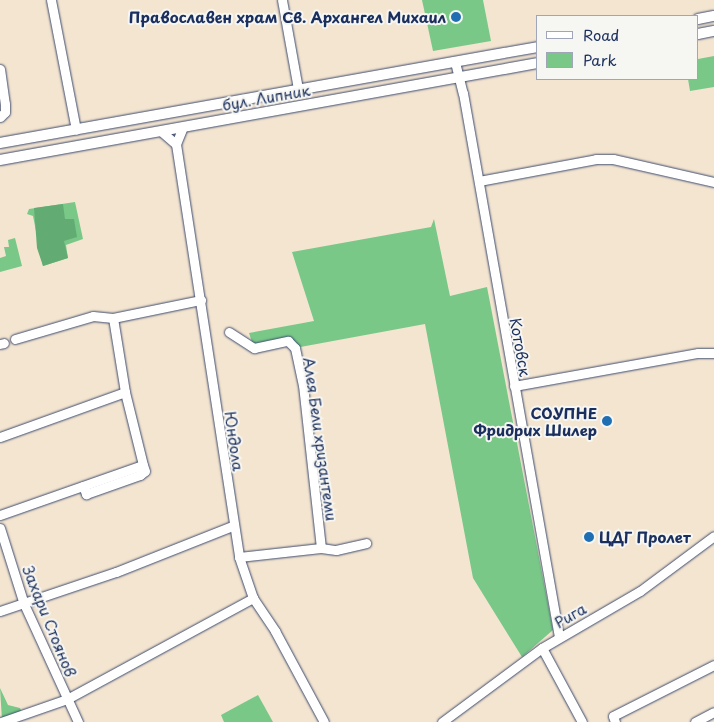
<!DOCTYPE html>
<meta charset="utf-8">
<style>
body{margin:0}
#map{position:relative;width:714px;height:722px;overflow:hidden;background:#f4e5d0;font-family:"Playpen Sans",sans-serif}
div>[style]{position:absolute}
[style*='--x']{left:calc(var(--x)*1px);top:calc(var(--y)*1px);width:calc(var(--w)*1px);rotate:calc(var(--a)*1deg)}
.green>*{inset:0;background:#79c888}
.forest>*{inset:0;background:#62ac74}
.roads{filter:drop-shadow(0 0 1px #3c4a6f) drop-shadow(0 0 1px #3c4a6f)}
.minor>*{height:9px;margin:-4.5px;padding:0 4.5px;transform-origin:4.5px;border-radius:4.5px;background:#fff}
.major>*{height:10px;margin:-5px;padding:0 5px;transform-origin:5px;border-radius:5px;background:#fff}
.dots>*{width:14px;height:14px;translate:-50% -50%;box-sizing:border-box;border:2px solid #f6f6f2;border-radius:50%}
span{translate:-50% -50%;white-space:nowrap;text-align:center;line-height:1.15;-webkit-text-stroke:4px #f6f6f2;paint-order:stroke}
.poi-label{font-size:15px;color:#1b2f5e;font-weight:700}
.right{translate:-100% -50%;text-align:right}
.left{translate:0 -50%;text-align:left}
.street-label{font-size:15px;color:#1b2f5e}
.legend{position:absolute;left:536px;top:15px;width:162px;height:65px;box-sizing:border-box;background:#f6f6f2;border:1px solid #9ea6b7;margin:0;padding:6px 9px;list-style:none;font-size:15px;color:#1b2f5e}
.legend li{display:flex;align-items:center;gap:10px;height:25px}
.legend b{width:25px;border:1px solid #9ea6b7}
</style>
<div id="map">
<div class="green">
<i style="clip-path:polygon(422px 0,483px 0,491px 41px,433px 51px)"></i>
<i style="clip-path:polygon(714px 56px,714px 87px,690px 91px,688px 79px,698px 79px,698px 59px)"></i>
<i style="clip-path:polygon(75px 202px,83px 239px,66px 245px,68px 258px,43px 266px,33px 216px,27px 214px,29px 209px)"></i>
<i style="clip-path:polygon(434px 219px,450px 296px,487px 287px,553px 630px,522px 657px,473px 578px,425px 324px,295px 348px,288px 341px,254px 348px,249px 333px,314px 321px,292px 252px,431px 227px)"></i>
<i style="clip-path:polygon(15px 238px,22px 266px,0 272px,0 258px,6px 256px,4px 247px,9px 247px,8px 240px)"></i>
<i style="clip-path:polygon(0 688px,8px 705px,20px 708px,22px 713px,2px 720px)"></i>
<i style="clip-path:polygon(258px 695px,273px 722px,224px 722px,221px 715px)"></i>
</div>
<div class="forest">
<i style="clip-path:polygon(63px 204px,65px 219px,74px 219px,77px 237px,64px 241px,68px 258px,43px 266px,37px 248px,34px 208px)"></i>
</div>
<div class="roads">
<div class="minor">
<i style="--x:51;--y:0;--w:132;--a:79.1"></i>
<i style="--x:282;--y:0;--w:90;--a:79.8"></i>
<i style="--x:455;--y:62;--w:32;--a:76"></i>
<i style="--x:463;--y:93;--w:552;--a:79.99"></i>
<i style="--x:0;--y:69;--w:35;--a:82"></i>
<i style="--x:5;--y:104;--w:8;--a:90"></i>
<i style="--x:5;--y:112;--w:7;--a:135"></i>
<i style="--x:162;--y:132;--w:18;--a:41"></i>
<i style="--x:176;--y:144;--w:18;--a:-68"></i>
<i style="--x:176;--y:144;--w:418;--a:81.3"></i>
<i style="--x:239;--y:557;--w:43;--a:71.1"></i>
<i style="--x:253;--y:598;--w:40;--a:56"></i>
<i style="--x:275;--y:631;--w:103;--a:61.7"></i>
<i style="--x:479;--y:181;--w:119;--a:-10.6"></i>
<i style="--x:596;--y:159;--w:17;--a:0"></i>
<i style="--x:613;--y:159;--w:104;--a:12.8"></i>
<i style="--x:229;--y:332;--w:30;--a:33"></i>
<i style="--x:254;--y:348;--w:35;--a:-12"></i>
<i style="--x:288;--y:341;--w:10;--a:45"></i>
<i style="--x:295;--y:348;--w:38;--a:78"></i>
<i style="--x:303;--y:385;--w:164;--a:83.7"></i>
<i style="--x:15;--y:339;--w:81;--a:-16.4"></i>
<i style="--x:93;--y:316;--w:20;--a:6"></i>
<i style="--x:113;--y:318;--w:90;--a:-11.6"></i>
<i style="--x:0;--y:344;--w:4;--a:-14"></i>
<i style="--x:514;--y:386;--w:187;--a:-10.2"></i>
<i style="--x:698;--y:353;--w:16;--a:0"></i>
<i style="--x:0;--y:437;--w:133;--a:-19.8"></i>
<i style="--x:125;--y:392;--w:75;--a:-99.2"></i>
<i style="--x:83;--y:486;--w:9;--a:69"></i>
<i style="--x:86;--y:494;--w:57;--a:-19.4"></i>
<i style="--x:140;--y:475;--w:6;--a:-39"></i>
<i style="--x:145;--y:471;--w:6;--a:-108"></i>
<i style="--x:0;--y:515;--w:151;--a:-19.3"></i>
<i style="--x:143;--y:465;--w:75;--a:-103.9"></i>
<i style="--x:0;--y:528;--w:80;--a:72.5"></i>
<i style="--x:24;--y:604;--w:130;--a:65.4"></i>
<i style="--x:239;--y:557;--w:82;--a:-6.3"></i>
<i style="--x:321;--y:548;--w:15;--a:8"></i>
<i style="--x:336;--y:550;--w:31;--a:-13"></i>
<i style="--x:0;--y:611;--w:122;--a:-18.6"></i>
<i style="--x:116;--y:572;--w:125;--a:-21.6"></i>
<i style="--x:542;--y:648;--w:84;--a:61.6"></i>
<i style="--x:1;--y:722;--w:70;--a:-19.2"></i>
<i style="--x:67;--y:699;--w:212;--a:-28.5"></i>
<i style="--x:442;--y:722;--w:124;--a:-36.5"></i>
<i style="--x:542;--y:648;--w:113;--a:-30.2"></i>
<i style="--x:640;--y:591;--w:92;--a:-36.6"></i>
<i style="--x:615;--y:722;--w:6;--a:-108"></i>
<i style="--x:613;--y:716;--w:113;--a:-26.8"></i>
<i style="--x:695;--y:722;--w:21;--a:-28"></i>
</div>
<div class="major">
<i style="--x:698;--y:19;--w:16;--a:-11"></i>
<i style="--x:698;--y:34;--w:16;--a:-11"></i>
<i style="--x:0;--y:143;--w:546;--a:-10.12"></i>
<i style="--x:0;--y:160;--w:547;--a:-10.22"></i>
</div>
</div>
<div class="dots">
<i style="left:456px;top:17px;background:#1f6fb2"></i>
<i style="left:607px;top:421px;background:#1f6fb2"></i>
<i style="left:589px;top:537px;background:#1f6fb2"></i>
</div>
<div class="poi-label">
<span class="right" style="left:446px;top:17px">Православен храм Св. Архангел Михаил</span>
<span class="right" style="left:597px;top:421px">СОУПНЕ<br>Фридрих Шилер</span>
<span class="left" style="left:599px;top:537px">ЦДГ Пролет</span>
</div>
<div class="street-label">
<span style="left:266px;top:97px;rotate:-10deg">бул. Липник</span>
<span style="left:521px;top:347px;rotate:80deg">Котовск</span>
<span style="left:321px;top:439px;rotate:82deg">Алея Бели хризантеми</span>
<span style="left:235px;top:441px;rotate:82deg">Юндола</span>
<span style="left:570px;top:615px;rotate:-30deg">Рига</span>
<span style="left:50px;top:621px;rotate:68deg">Захари Стоянов</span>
</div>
<ul class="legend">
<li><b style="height:6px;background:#fff"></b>Road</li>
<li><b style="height:14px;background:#79c888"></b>Park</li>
</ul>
</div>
